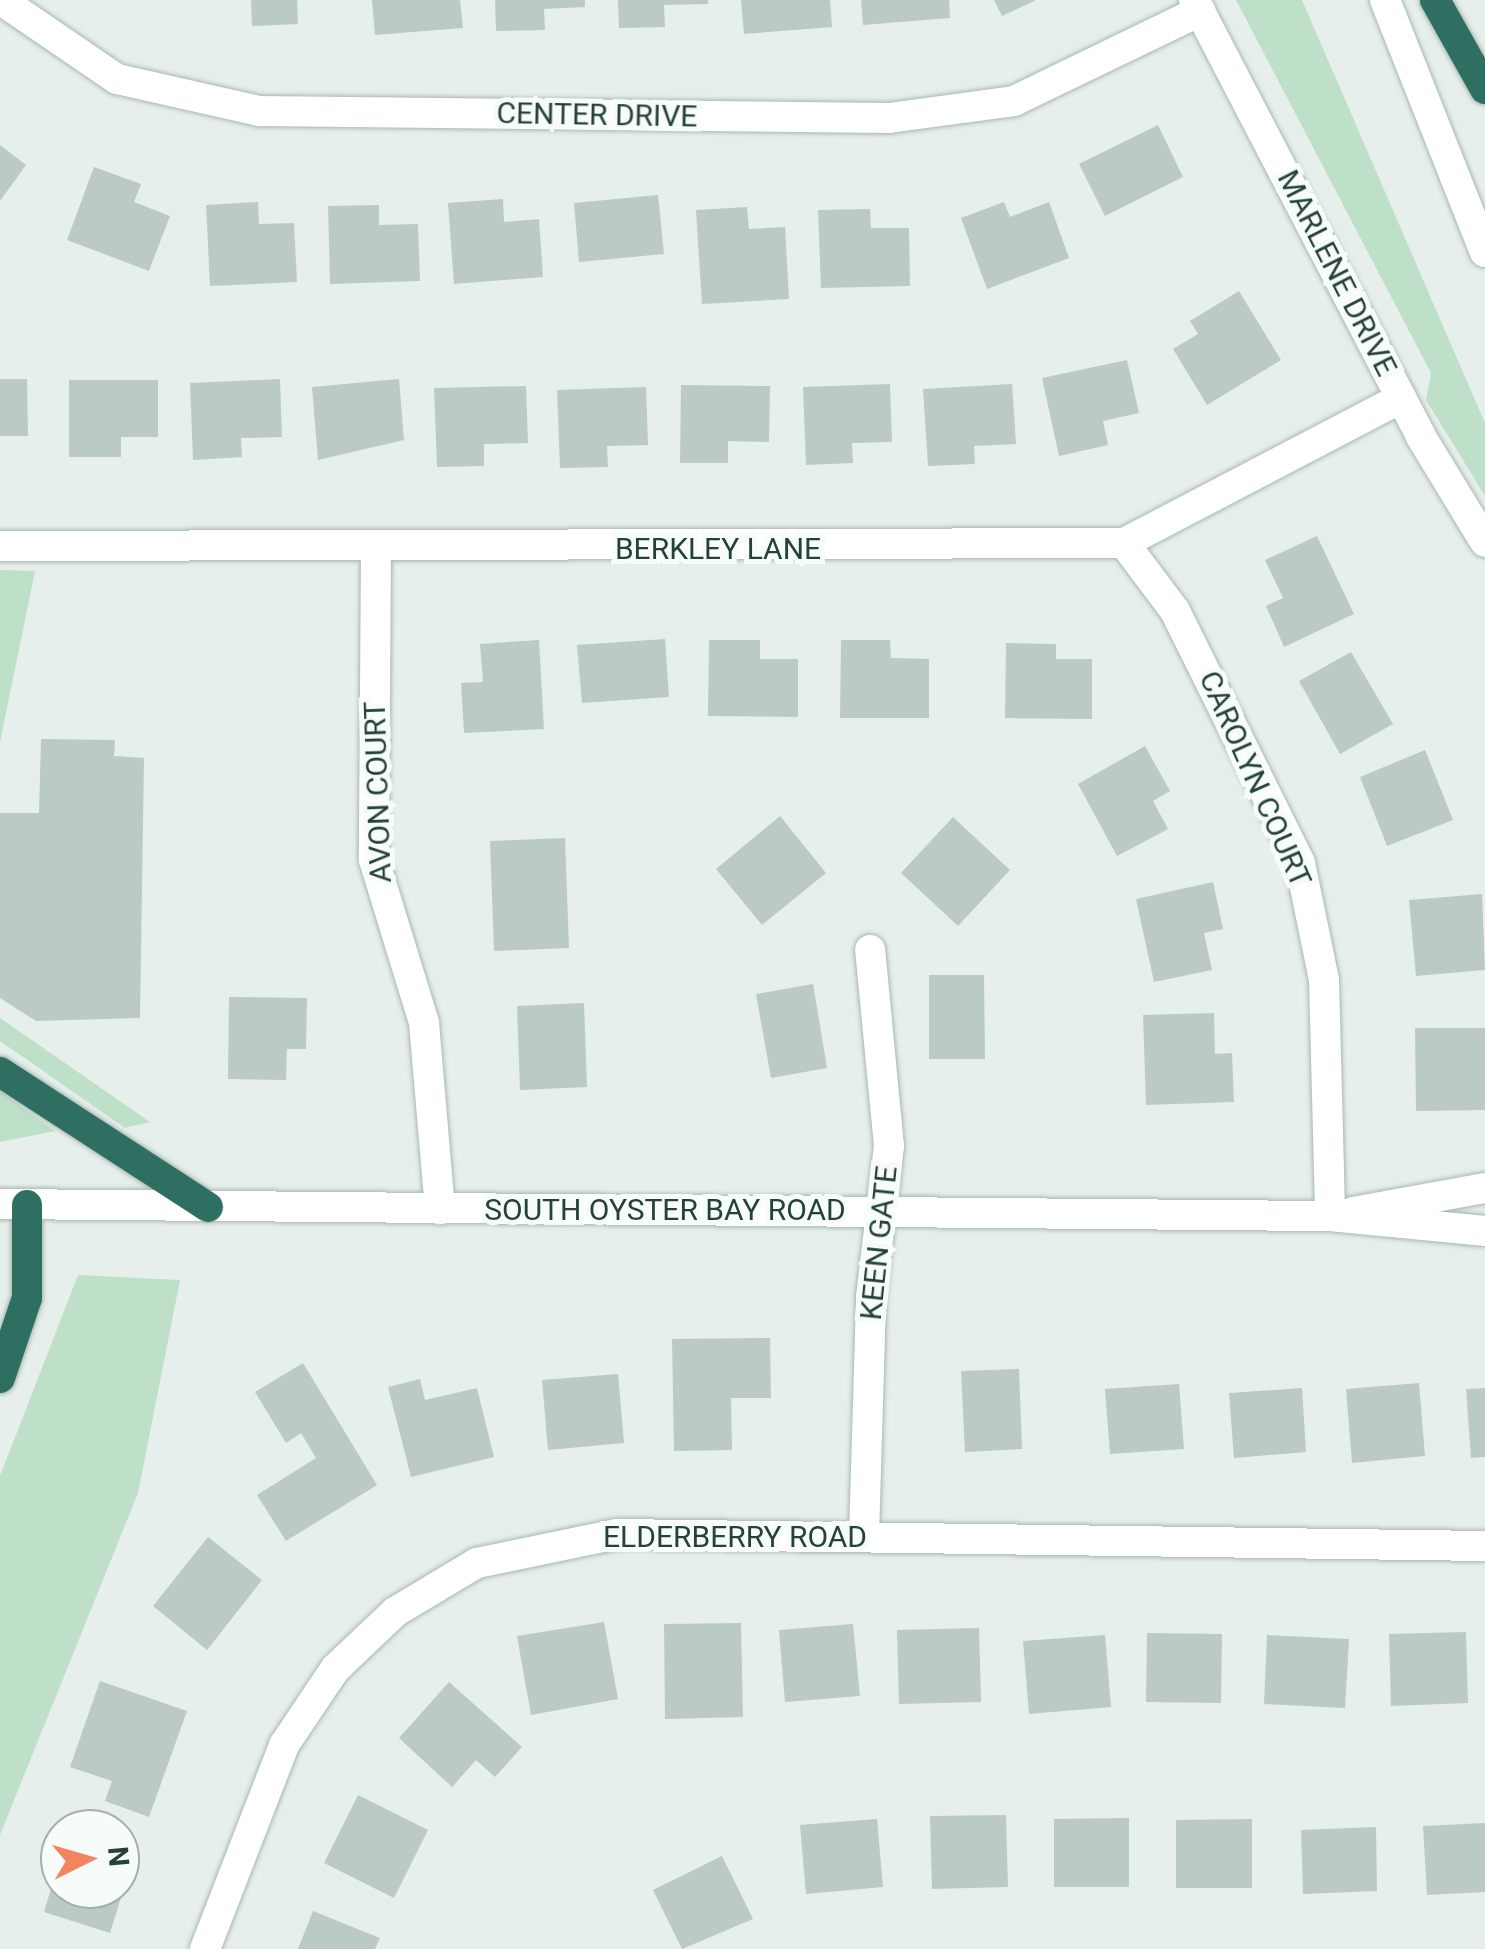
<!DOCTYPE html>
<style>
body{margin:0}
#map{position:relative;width:1485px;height:1949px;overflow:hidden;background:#e6efeb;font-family:Roboto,sans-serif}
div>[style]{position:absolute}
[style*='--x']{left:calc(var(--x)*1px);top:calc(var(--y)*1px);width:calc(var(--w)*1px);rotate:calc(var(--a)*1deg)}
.green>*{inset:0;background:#bfe0c8}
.building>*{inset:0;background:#bbcac4}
.roads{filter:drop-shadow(0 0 2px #a8b8b2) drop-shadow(0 0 2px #a8b8b2)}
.street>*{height:30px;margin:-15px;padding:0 15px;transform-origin:15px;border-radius:15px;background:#fff}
.secondary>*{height:30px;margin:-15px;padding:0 15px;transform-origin:15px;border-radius:15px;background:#fff}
.highway>*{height:30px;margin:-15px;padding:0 15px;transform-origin:15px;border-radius:15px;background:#2f6f62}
span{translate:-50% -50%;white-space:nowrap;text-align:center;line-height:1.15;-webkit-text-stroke:10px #f7fbf9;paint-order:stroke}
.street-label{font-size:30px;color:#24423a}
.north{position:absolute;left:40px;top:1809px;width:100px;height:100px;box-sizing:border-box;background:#f7fbf9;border:2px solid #a3b1ad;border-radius:50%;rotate:85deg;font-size:28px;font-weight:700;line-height:40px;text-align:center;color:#24423a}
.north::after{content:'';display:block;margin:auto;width:35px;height:45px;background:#f4845f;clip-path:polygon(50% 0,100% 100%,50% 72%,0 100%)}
</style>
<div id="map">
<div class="green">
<i style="clip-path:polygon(1236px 0,1302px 0,1485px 423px,1485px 496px,1426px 400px,1431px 373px)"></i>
<i style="clip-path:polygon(0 570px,35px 571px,0 742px)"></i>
<i style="clip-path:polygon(0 1018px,150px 1122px,125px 1128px,0 1041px)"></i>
<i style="clip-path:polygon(0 1091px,55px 1131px,0 1142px)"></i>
<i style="clip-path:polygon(78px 1275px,180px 1280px,138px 1493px,0 1835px,0 1476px)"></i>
</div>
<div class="building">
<i style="clip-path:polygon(251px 0,297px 0,298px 24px,252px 26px)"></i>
<i style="clip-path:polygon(372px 0,460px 0,463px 28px,375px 35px)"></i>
<i style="clip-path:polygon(495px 0,585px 0,585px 7px,544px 9px,545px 30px,496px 31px)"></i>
<i style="clip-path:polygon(618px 0,708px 0,708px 4px,664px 5px,665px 27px,619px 28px)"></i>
<i style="clip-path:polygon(741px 0,830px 0,832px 27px,744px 34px)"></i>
<i style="clip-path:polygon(861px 0,949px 0,950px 18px,863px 25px)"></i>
<i style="clip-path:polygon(994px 0,1036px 0,1002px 16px)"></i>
<i style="clip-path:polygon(1158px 125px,1183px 177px,1105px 216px,1079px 164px)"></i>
<i style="clip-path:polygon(0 145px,26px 165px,0 201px)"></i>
<i style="clip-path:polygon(94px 167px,141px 184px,134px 202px,170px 216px,149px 271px,67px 240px)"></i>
<i style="clip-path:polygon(658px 195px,664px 254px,579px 262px,574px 203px)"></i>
<i style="clip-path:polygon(503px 199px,504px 222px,539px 219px,543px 277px,454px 284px,448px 203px)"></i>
<i style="clip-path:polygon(258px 202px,259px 224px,294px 223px,297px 282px,210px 286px,206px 205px)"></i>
<i style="clip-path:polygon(1004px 202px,1010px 217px,1049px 202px,1069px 258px,987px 289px,961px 218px)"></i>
<i style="clip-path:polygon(379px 205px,379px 225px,418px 224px,420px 281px,330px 284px,328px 206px)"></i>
<i style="clip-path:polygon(747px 207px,749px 229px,785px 227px,789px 299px,702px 304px,696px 210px)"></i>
<i style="clip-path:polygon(870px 209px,871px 228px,909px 228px,910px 286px,821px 288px,818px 210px)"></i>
<i style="clip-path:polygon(1239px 291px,1281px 360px,1207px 405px,1173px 349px,1198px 334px,1190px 321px)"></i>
<i style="clip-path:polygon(1127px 360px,1139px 413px,1103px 421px,1108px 445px,1059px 456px,1042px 378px)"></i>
<i style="clip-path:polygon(0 379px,27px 379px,28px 436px,0 436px)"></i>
<i style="clip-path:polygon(280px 379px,282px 437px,241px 438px,242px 457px,193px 460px,190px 383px)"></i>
<i style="clip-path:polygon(399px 379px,404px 440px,318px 460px,312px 387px)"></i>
<i style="clip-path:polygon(69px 380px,158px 380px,158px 437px,121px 437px,121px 457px,69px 457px)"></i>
<i style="clip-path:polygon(890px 384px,892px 442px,852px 443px,853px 463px,806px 465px,803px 387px)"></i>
<i style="clip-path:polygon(1012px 384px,1016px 444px,974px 446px,975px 464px,928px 466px,923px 389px)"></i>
<i style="clip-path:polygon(681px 385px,770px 386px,769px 442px,728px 441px,728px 463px,680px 463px)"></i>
<i style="clip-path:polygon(526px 386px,528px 443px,484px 444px,484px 466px,437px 467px,434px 388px)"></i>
<i style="clip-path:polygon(646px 387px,648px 445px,607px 446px,608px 467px,560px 468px,557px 390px)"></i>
<i style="clip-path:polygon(1317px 536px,1354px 614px,1284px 647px,1266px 606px,1283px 598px,1265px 560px)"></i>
<i style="clip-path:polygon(665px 639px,669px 697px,582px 703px,577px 645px)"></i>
<i style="clip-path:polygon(539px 640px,544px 729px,464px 733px,461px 683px,483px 682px,480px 644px)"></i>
<i style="clip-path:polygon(709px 640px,760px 640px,760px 659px,798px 659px,798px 717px,708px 716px)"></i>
<i style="clip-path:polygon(841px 640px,890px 640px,891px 658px,929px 659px,929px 718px,840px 718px)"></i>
<i style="clip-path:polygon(1006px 643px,1056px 644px,1056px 659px,1092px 659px,1092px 719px,1005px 718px)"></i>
<i style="clip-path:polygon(1351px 652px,1393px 724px,1340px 754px,1299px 681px)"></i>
<i style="clip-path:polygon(41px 739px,115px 740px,114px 756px,144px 758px,140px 1018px,36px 1021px,0 998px,0 813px,39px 813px)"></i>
<i style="clip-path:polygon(1145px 746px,1170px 791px,1153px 801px,1168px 829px,1117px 856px,1078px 784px)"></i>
<i style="clip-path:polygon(1425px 750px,1453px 820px,1387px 846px,1360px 777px)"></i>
<i style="clip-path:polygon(780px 816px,826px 873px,762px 925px,716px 869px)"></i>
<i style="clip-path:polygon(953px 817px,1010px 870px,958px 926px,901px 873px)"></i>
<i style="clip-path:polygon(565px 838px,569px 948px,494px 951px,490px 841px)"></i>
<i style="clip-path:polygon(1213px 882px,1223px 929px,1204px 933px,1212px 970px,1154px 982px,1136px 899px)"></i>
<i style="clip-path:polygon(1482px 894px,1485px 970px,1416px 976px,1409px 900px)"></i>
<i style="clip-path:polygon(929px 975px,984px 975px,985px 1059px,929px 1059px)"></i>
<i style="clip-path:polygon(813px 984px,827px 1068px,771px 1078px,756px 994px)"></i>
<i style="clip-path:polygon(229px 997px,307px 998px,306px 1049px,287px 1049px,286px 1080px,228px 1079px)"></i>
<i style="clip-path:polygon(584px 1003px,587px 1087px,520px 1090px,517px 1006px)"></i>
<i style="clip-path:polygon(1214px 1013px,1215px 1054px,1232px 1053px,1234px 1102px,1146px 1105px,1143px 1015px)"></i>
<i style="clip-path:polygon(1415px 1028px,1485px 1028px,1485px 1110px,1416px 1111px)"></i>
<i style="clip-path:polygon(770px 1338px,771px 1398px,731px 1398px,732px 1450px,674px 1451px,672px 1339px)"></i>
<i style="clip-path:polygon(303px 1363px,377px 1485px,286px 1541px,257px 1495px,316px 1458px,301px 1433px,286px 1443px,255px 1392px)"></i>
<i style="clip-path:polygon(1019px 1369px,1022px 1449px,965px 1452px,961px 1371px)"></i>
<i style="clip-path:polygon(618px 1374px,624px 1443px,548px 1450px,542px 1380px)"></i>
<i style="clip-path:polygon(420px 1379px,425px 1400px,477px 1388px,494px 1457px,411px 1477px,388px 1387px)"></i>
<i style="clip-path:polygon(1419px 1383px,1425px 1456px,1352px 1463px,1346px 1389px)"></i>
<i style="clip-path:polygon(1179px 1384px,1184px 1449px,1110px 1454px,1105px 1389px)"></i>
<i style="clip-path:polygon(1302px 1388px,1306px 1452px,1234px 1458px,1229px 1393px)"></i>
<i style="clip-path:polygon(1485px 1388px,1485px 1457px,1471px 1458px,1466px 1389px)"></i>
<i style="clip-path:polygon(208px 1537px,262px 1580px,207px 1650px,153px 1606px)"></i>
<i style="clip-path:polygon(604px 1622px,618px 1699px,531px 1715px,517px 1636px)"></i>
<i style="clip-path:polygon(741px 1623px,743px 1717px,665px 1719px,664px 1624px)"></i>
<i style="clip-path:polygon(853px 1624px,860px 1696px,785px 1702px,779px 1630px)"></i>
<i style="clip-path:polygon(979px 1628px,981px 1702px,899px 1704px,897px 1630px)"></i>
<i style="clip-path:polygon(1466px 1632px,1468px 1703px,1391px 1706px,1389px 1634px)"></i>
<i style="clip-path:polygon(1147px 1633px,1222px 1634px,1221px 1703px,1146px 1702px)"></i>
<i style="clip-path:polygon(1105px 1635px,1111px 1707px,1029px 1714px,1023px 1641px)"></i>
<i style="clip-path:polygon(1267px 1635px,1349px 1639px,1345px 1708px,1264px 1704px)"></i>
<i style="clip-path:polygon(100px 1681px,187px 1711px,149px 1817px,105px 1801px,112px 1781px,70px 1767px)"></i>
<i style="clip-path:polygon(449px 1682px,522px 1747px,495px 1777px,476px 1760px,452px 1787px,399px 1738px)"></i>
<i style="clip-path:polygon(358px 1795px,428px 1830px,394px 1898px,324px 1863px)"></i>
<i style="clip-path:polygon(1006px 1815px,1008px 1887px,932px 1889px,930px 1816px)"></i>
<i style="clip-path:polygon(1129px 1818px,1129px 1887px,1054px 1887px,1054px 1819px)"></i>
<i style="clip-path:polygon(877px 1819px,883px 1887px,806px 1894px,800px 1825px)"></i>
<i style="clip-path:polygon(1252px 1819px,1252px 1888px,1176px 1888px,1176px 1820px)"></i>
<i style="clip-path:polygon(1485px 1823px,1485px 1892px,1427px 1895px,1423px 1826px)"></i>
<i style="clip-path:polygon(1376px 1827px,1377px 1891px,1303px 1894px,1301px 1830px)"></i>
<i style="clip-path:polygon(120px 1844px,136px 1849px,110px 1933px,44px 1912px,59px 1862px,60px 1889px,120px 1889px)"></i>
<i style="clip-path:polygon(722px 1856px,753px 1919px,682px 1949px,653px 1890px)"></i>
<i style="clip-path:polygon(313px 1911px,380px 1938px,375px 1949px,298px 1949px)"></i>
</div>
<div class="roads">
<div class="street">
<i style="--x:1;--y:0;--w:140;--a:34.3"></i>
<i style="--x:117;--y:79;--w:146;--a:12.7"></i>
<i style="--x:259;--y:111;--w:630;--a:0.64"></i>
<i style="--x:889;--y:118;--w:126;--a:-7.7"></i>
<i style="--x:1014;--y:101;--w:207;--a:-25.8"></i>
<i style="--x:1194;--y:0;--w:490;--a:62.5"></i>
<i style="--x:1420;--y:435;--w:125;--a:58.7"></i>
<i style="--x:1124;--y:543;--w:85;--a:53.1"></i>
<i style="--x:1175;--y:611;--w:281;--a:63.6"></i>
<i style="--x:1300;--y:863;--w:119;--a:78.4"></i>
<i style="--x:1324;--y:980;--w:236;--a:88.5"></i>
<i style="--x:0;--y:546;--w:1124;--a:-0.15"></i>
<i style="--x:1124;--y:543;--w:313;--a:-27.6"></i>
<i style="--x:376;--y:548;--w:312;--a:90.4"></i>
<i style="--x:374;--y:860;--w:170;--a:72.9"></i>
<i style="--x:424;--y:1023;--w:187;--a:85.1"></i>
<i style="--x:864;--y:1537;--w:240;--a:-88.3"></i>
<i style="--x:871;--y:1297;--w:152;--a:-83.2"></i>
<i style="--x:889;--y:1146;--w:197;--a:-95.5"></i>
<i style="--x:205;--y:1949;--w:219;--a:-68.8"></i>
<i style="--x:284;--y:1745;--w:92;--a:-56.1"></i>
<i style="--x:335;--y:1669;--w:83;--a:-43.5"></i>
<i style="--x:395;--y:1612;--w:96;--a:-30.9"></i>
<i style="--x:477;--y:1563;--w:143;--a:-11.7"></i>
<i style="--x:617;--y:1534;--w:868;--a:0.79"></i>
</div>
<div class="secondary">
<i style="--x:1385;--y:0;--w:271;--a:68.4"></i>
<i style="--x:0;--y:1204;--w:1330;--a:0.52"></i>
<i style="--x:1330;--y:1216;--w:156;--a:5.5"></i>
<i style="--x:1353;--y:1212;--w:134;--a:-10.3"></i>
</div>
<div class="highway">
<i style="--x:1435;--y:0;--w:102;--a:60.7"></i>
<i style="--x:0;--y:1072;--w:248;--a:33"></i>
<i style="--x:0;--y:1378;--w:84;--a:-71.4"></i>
<i style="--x:27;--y:1298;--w:93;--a:-90"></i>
</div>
</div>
<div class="street-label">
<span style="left:597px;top:115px;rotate:1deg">CENTER DRIVE</span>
<span style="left:1337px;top:273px;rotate:63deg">MARLENE DRIVE</span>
<span style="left:718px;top:549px">BERKLEY LANE</span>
<span style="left:1255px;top:779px;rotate:66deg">CAROLYN COURT</span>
<span style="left:378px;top:792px;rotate:-92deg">AVON COURT</span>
<span style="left:665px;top:1210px">SOUTH OYSTER BAY ROAD</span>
<span style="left:879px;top:1243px;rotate:-84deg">KEEN GATE</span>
<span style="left:735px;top:1537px">ELDERBERRY ROAD</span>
</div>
<div class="north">N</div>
</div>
